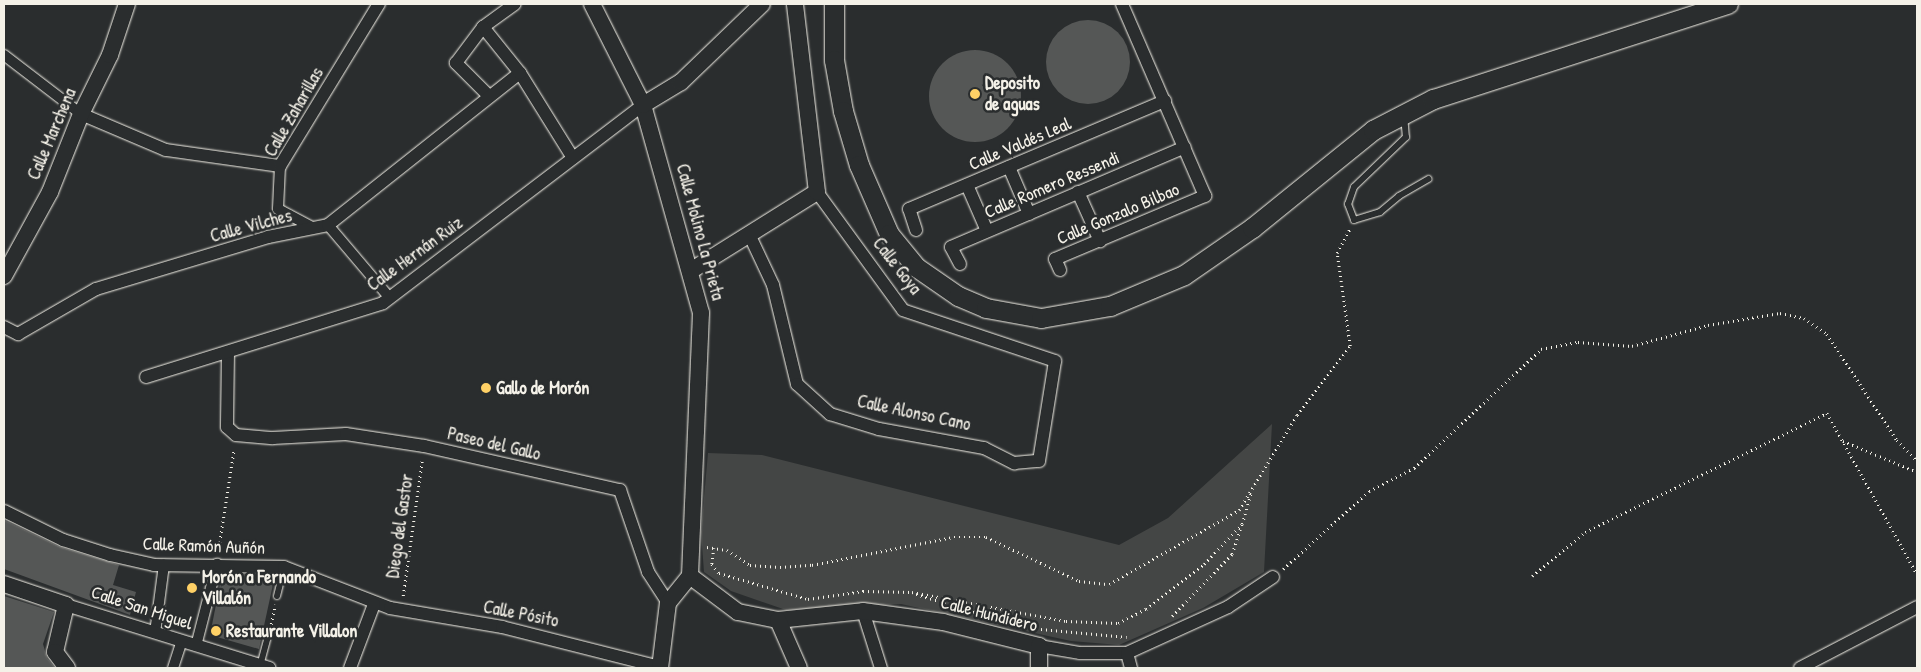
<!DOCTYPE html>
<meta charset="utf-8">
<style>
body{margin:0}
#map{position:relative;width:1921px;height:672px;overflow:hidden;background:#2a2d2e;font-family:"Patrick Hand",sans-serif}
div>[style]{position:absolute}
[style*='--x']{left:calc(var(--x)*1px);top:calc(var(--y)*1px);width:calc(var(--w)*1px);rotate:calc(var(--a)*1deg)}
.green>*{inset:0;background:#444645}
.building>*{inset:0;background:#555756}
.round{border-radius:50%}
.path>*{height:2.5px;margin-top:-1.25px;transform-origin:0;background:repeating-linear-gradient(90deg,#f4f1e8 0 1px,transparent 0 5px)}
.roads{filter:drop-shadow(0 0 1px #f4f1e8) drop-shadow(0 0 1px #f4f1e8)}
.service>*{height:6px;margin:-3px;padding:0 3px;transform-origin:3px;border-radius:3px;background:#2a2d2e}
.pedestrian>*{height:10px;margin:-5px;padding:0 5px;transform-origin:5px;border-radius:5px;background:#2a2d2e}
.minor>*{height:12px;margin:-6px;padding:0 6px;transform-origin:6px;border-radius:6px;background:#2a2d2e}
.tertiary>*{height:16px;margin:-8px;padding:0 8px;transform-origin:8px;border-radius:8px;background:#2a2d2e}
.secondary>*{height:19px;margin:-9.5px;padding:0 9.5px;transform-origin:9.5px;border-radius:9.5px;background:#2a2d2e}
.dots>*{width:14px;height:14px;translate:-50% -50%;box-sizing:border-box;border:2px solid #2a2d2e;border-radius:50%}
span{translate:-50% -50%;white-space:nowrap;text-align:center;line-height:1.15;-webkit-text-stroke:5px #2a2d2e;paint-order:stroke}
.poi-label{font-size:18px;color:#f4f1e8;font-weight:700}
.left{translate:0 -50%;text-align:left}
.street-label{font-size:18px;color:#f4f1e8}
.frame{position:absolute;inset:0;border:5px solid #f4f1e8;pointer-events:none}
</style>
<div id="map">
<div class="green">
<i style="clip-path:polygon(1272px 424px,1264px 572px,1203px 608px,1119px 645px,1071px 641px,901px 604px,786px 610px,731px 591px,704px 572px,701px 532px,708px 453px,762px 455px,1119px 545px,1168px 518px)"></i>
</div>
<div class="building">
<i class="round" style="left:1046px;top:20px;width:84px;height:84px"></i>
<i class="round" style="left:929px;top:50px;width:92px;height:92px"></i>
<i style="clip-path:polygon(4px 520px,60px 547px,119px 565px,113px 585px,136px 592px,130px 615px,4px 569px)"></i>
<i style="clip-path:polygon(222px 574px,275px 575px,259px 649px,210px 635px)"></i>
<i style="clip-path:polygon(4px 596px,54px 612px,43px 644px,47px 658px,55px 668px,4px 668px)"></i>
</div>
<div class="path">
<i style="--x:1843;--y:441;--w:80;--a:22.7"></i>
<i style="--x:707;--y:547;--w:20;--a:9"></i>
<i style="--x:727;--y:550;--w:27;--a:33"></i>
<i style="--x:750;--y:565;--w:30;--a:4"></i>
<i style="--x:780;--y:567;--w:32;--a:-4"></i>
<i style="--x:812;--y:565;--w:145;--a:-11.2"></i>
<i style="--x:954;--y:537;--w:32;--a:0"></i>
<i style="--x:986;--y:537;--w:103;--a:25.3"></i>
<i style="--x:1079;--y:581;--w:30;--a:6"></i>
<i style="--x:1109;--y:584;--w:150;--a:-29.6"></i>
<i style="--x:1239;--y:510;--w:111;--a:-58.6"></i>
<i style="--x:1297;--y:415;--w:87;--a:-52.5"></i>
<i style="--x:1350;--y:346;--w:94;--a:-98"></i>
<i style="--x:1337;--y:253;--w:27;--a:-62"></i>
<i style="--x:714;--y:548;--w:16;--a:97"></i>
<i style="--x:712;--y:564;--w:11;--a:52"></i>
<i style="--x:719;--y:573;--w:93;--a:16.3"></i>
<i style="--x:808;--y:599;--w:56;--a:-8.3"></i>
<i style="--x:863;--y:591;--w:49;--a:1.2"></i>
<i style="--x:912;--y:592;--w:157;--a:10.7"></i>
<i style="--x:1066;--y:621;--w:52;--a:2.2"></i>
<i style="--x:1118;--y:623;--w:31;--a:-27"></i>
<i style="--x:1146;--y:609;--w:73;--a:-37.8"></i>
<i style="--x:1204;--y:564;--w:55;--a:-46.5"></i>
<i style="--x:1242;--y:524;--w:32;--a:-74"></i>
<i style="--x:218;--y:552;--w:104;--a:-81.2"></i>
<i style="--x:1283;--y:569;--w:116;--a:-42.2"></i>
<i style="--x:1369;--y:491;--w:51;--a:-27.1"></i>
<i style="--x:1414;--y:468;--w:174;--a:-43.1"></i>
<i style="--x:1541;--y:349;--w:38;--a:-11"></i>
<i style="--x:1578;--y:342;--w:54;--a:4.2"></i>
<i style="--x:1632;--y:346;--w:79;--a:-15.4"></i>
<i style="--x:1708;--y:325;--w:73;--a:-9.5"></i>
<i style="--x:1780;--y:313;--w:25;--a:12"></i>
<i style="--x:1804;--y:318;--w:28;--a:35"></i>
<i style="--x:1827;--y:334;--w:127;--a:56.6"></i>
<i style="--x:1897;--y:440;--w:29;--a:46"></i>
<i style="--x:1532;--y:576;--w:69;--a:-39.7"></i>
<i style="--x:1585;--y:532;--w:270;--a:-26.2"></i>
<i style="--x:1827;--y:413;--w:184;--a:60.8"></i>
<i style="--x:916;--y:594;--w:69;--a:16.9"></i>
<i style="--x:403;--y:596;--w:137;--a:-82"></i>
<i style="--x:1172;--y:616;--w:86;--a:-45.9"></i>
<i style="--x:1232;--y:554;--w:32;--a:-72"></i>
<i style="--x:270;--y:629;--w:25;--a:-78"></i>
<i style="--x:1041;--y:629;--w:86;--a:5.3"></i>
</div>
<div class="roads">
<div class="service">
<i style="--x:1404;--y:115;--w:22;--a:85"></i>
<i style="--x:1406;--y:137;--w:72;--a:136.1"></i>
<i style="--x:1354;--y:187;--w:18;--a:109"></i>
<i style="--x:1348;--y:204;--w:17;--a:69"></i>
<i style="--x:1354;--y:220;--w:27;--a:-17"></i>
<i style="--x:1380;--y:212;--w:25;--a:-40"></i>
<i style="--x:1399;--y:196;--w:34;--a:-30"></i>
<i style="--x:277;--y:596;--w:30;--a:-76"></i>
<i style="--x:260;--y:666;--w:28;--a:-75"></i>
</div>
<div class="pedestrian">
<i style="--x:4;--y:55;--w:97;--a:37.5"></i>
<i style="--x:280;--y:166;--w:43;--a:92.7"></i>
<i style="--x:278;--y:209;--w:40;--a:28"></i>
<i style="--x:328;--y:225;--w:96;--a:49.7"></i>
<i style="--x:155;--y:633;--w:69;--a:-82.5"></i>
<i style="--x:196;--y:646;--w:85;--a:-75.6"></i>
<i style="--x:173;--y:668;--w:28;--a:-72"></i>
</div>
<div class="minor">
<i style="--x:520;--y:73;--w:100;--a:58.1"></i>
<i style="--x:489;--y:96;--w:47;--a:-135"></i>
<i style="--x:456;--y:63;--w:45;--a:-53.1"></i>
<i style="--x:483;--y:27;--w:39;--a:-36"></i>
<i style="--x:81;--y:114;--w:92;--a:23"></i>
<i style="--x:166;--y:150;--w:115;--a:8"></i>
<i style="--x:280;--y:166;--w:190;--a:-58.6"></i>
<i style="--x:1009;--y:167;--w:51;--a:66.9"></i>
<i style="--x:967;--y:185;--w:50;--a:66.5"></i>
<i style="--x:1078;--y:192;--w:54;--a:65.8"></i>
<i style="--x:916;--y:230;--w:22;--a:-108"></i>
<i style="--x:909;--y:209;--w:278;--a:-22.9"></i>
<i style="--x:749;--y:234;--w:56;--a:64.8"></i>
<i style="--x:773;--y:285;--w:102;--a:76.4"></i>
<i style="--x:797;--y:384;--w:45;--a:42.3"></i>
<i style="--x:830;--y:414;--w:51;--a:17"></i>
<i style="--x:879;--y:429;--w:107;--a:10.3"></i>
<i style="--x:984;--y:448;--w:34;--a:27"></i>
<i style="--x:1014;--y:463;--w:25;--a:-5"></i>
<i style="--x:1039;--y:461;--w:101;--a:-80.9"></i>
<i style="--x:1055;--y:361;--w:160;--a:-161.5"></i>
<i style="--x:903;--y:310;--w:146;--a:-126.1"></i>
<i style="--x:960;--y:264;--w:19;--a:-118"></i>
<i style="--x:951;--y:247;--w:254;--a:-23.1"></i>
<i style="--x:1060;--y:270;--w:12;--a:-114"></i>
<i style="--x:1055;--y:259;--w:163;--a:-22.8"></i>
<i style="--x:1205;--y:196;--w:209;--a:-113.4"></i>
<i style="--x:4;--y:327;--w:16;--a:27"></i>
<i style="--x:18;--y:334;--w:90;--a:-30"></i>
<i style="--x:96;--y:289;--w:180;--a:-16.8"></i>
<i style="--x:268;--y:237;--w:61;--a:-11.3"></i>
<i style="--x:328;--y:225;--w:245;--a:-38.4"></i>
<i style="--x:520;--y:73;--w:59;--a:-128.8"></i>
<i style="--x:228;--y:352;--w:75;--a:90.8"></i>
<i style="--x:227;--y:427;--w:12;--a:42"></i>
<i style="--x:236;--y:435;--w:37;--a:5"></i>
<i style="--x:273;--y:438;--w:73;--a:-3.1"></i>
<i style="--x:346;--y:434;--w:79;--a:8.7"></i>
<i style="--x:424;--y:446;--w:201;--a:12.7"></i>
<i style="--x:620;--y:490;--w:87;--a:71.1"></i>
<i style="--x:648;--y:572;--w:37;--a:57"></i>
<i style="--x:146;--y:377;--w:248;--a:-17.3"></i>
<i style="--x:383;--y:303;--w:327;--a:-37.3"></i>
<i style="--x:4;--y:511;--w:66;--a:26.2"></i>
<i style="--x:63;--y:540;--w:49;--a:17.7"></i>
<i style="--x:110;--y:555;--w:45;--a:12.8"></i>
<i style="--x:154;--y:565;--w:130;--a:0.9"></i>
<i style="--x:284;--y:567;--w:114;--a:21.1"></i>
<i style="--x:390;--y:608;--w:114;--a:9.6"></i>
<i style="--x:502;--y:627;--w:163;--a:14.2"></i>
<i style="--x:66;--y:605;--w:213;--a:17.2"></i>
<i style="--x:863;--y:611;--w:60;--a:72.5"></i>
<i style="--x:1039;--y:646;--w:42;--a:9.7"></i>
<i style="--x:1080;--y:653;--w:47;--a:0"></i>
<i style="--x:1127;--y:653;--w:111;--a:-24.5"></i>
<i style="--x:1228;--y:607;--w:54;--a:-33.7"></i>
<i style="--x:1127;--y:653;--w:16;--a:75"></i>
<i style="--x:350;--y:668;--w:68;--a:-69.4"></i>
<i style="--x:1800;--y:668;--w:132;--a:-27.5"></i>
</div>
<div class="tertiary">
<i style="--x:592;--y:4;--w:113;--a:63.2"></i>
<i style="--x:643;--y:105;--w:216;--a:74.4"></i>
<i style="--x:701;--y:313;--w:263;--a:92.4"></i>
<i style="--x:643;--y:105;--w:44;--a:-31.2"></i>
<i style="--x:681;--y:82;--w:112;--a:-43.9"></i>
<i style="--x:692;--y:270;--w:147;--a:-32"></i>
<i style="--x:817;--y:192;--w:189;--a:-96.7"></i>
<i style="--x:4;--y:276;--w:96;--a:-61.3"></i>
<i style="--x:50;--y:192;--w:84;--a:-68.3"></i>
<i style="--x:81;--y:114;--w:66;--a:-63.8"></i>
<i style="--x:110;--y:55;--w:54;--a:-71.6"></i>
<i style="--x:690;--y:576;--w:60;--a:36.9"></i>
<i style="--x:738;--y:612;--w:41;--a:11.3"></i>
<i style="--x:778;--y:620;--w:85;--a:-6"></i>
<i style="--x:863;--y:611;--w:81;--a:7.8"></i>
<i style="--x:943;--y:622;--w:99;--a:14"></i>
<i style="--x:1039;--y:646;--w:22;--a:90"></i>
<i style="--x:4;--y:584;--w:65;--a:18.7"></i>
<i style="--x:66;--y:605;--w:48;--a:103.2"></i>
<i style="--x:55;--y:652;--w:20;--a:53"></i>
<i style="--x:778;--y:620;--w:52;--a:66.4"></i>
<i style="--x:660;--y:668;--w:65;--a:-83"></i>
<i style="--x:668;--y:603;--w:35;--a:-51"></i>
</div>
<div class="secondary">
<i style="--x:834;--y:4;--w:56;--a:90"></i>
<i style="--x:834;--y:60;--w:52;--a:80"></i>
<i style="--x:843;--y:111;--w:56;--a:73.5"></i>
<i style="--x:859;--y:165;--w:75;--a:66.5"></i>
<i style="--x:889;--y:234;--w:43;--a:50.7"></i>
<i style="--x:916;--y:267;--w:51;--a:34.6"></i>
<i style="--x:958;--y:296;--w:30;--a:23"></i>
<i style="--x:986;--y:308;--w:56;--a:10.3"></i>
<i style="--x:1041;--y:318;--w:70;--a:-9.9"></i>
<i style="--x:1110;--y:306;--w:80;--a:-22.7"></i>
<i style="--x:1184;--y:275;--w:83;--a:-34.7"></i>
<i style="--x:1252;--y:228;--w:156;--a:-39"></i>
<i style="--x:1373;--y:130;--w:68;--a:-27.3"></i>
<i style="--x:1433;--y:99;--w:310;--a:-17.9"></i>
</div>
</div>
<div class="dots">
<i style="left:975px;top:94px;background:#ffd166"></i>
<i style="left:486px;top:388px;background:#ffd166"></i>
<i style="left:192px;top:588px;background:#ffd166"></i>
<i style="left:216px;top:631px;background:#ffd166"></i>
</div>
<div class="poi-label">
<span class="left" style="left:985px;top:94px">Deposito<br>de aguas</span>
<span class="left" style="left:496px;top:388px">Gallo de Morón</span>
<span class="left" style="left:202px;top:588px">Morón a Fernando<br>Villalón</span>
<span class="left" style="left:226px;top:631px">Restaurante Villalon</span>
</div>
<div class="street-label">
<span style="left:294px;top:112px;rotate:-60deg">Calle Zaharillas</span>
<span style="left:52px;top:134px;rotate:-67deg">Calle Marchena</span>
<span style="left:1020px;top:144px;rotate:-23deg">Calle Valdés Leal</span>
<span style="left:1052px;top:185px;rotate:-23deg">Calle Romero Ressendi</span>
<span style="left:1118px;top:214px;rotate:-23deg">Calle Gonzalo Bilbao</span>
<span style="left:251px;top:226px;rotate:-15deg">Calle Vilches</span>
<span style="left:700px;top:232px;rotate:75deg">Calle Molino La Prieta</span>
<span style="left:415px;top:254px;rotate:-36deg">Calle Hernán Ruiz</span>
<span style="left:897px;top:266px;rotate:52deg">Calle Goya</span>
<span style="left:914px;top:413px;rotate:12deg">Calle Alonso Cano</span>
<span style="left:494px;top:444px;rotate:13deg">Paseo del Gallo</span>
<span style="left:400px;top:526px;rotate:-82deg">Diego del Gastor</span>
<span style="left:204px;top:546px;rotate:2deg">Calle Ramón Auñón</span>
<span style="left:142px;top:608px;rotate:18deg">Calle San Miguel</span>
<span style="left:521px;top:614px;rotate:11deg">Calle Pósito</span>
<span style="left:989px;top:614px;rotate:14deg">Calle Hundidero</span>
</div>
<div class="frame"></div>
</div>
